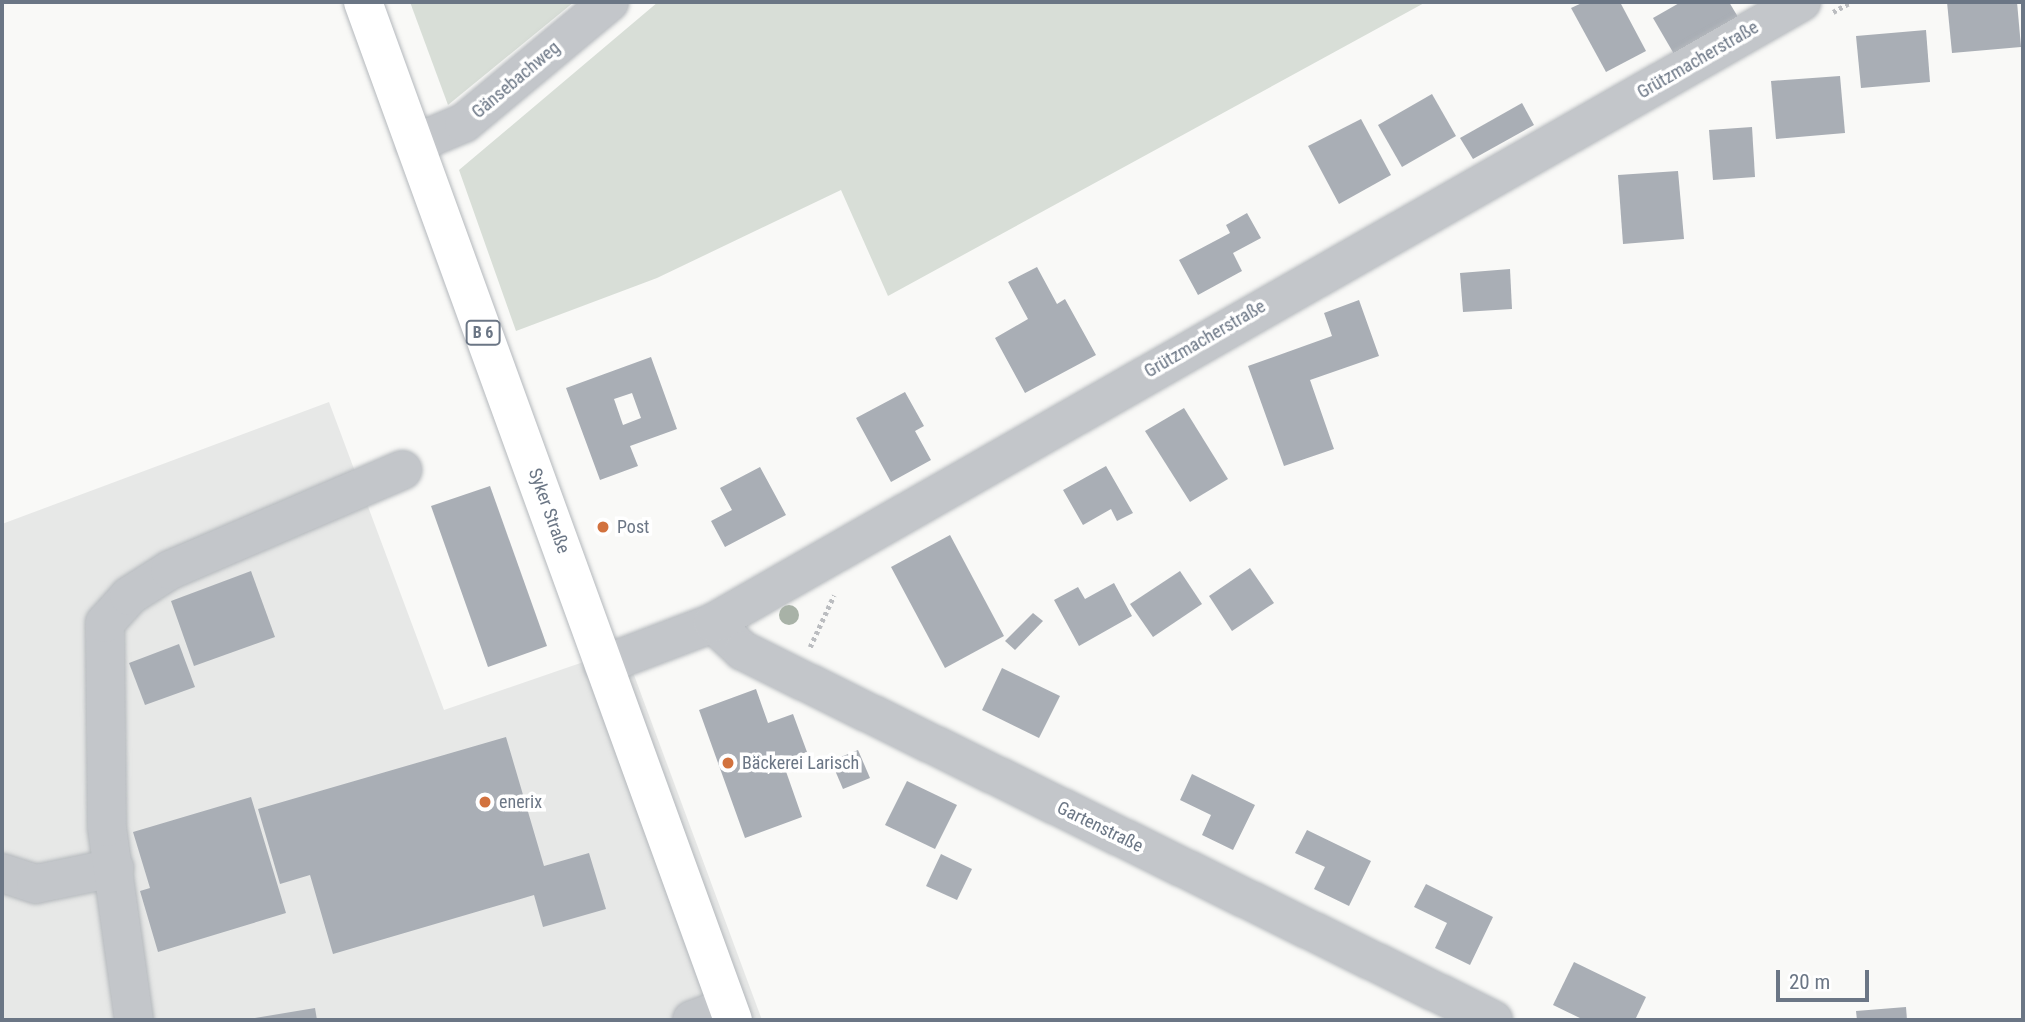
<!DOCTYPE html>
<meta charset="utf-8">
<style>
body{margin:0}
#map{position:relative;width:2025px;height:1022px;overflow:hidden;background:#f9f9f7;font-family:"Roboto Condensed",sans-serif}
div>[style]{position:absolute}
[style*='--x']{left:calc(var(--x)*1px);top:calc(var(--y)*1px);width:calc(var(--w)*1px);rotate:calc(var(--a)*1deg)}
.built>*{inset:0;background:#e7e8e7}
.green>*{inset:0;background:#d8ded7}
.building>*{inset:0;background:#a9aeb5}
.path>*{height:4.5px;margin-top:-2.25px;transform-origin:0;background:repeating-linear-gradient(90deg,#bbbdc0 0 3.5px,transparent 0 7px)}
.roads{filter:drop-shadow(0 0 2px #b4b8bc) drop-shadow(0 0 2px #b4b8bc)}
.minor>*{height:38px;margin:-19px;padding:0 19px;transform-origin:19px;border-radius:19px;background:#c3c6ca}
.major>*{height:38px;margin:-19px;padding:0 19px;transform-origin:19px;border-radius:19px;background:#fff}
.trees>*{width:20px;height:20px;margin:-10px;border-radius:50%;background:#a8b2a7}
.dots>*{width:19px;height:19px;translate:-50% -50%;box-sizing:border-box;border:4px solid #fff;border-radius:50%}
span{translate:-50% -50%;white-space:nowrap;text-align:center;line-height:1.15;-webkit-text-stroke:7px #fff;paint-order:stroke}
.shield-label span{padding:2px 5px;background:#fff;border:2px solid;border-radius:5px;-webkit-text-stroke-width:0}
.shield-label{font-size:16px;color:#6b7685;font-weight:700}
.street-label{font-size:18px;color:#6b7685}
.poi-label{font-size:18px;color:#6b7685}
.left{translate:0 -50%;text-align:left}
.frame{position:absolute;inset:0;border:4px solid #6b7685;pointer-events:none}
.scale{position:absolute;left:1776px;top:970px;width:93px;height:32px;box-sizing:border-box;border:4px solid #6b7685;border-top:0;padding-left:9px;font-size:21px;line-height:24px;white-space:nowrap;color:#6b7685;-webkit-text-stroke:5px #fff;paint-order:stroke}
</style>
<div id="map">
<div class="built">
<i style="clip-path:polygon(329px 402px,444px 710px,624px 648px,762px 1020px,2px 1020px,2px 524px)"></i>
</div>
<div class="green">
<i style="clip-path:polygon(410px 2px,574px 2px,448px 105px)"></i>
<i style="clip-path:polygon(658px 2px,1426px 2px,888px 296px,841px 190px,657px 278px,516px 331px,459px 170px)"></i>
</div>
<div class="building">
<i style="clip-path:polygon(1584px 2px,1620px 2px,1646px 51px,1606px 72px,1571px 8px)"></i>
<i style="clip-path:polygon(1681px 2px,1729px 2px,1738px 17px,1674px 54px,1653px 18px)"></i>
<i style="clip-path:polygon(1947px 2px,2017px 2px,2021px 47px,1952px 53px)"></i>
<i style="clip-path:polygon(1926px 30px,1930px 82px,1861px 88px,1856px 36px)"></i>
<i style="clip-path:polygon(1840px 76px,1845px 133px,1776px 139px,1771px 81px)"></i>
<i style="clip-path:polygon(1432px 94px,1456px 136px,1402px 167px,1378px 125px)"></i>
<i style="clip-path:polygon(1522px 103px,1534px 125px,1473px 159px,1460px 138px)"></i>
<i style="clip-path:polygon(1361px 119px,1391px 175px,1339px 204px,1308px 146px)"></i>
<i style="clip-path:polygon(1752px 127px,1755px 177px,1713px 180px,1709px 130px)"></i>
<i style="clip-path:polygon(1678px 171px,1684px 239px,1623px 244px,1618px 175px)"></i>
<i style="clip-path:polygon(1247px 213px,1261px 238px,1233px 253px,1242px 271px,1198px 295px,1179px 260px,1230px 233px,1226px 225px)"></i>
<i style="clip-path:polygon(1037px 267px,1057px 304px,1065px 299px,1096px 355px,1025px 393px,995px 338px,1028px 319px,1008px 282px)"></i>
<i style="clip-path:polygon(1510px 269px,1512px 309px,1463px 312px,1460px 273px)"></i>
<i style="clip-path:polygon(1359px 300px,1379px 356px,1310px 380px,1334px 449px,1284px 466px,1248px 366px,1332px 336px,1324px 313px)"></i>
<i style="clip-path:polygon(evenodd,651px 357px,677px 429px,630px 446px,638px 466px,600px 480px,566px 388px,651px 357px,632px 393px,641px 418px,623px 425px,614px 399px,632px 393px)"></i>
<i style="clip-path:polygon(905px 392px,924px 426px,915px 431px,931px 460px,891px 482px,856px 418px)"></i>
<i style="clip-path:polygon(1184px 408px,1228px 479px,1190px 502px,1145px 431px)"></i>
<i style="clip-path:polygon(1106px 466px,1133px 513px,1117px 521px,1111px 509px,1083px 525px,1063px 490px)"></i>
<i style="clip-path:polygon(760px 467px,786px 515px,725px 547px,711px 521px,732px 510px,720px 488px)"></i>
<i style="clip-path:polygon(490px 486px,547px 646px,488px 667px,431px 506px)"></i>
<i style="clip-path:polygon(950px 535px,1004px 636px,945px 668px,891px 567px)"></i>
<i style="clip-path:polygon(1250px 568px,1274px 603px,1232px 631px,1209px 596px)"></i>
<i style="clip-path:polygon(251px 571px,275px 637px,194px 666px,171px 601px)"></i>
<i style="clip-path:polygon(1180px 571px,1202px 604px,1153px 637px,1130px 604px)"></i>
<i style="clip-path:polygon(1114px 583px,1132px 616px,1079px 646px,1054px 600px,1078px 587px,1085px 599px)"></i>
<i style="clip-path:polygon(1033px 613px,1043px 621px,1015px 650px,1005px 641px)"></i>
<i style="clip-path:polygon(179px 644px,195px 687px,145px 705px,129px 663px)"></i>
<i style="clip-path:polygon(1002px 668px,1060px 696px,1039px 738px,982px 710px)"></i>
<i style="clip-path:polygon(756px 689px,768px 723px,793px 714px,807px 752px,782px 760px,802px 817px,745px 838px,699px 710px)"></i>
<i style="clip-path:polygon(506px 737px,544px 866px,589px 853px,606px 909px,543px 927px,534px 895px,333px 954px,310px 875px,280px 884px,258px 809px)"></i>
<i style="clip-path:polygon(858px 750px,870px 778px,843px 789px,831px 761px)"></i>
<i style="clip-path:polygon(1192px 774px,1255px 805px,1233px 850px,1202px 835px,1211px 815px,1180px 800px)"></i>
<i style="clip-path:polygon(907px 781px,957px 805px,935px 849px,885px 825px)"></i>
<i style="clip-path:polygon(251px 797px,286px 913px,158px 952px,140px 891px,150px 888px,133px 832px)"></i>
<i style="clip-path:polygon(1307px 830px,1371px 861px,1349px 906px,1314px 889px,1325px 867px,1295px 853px)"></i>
<i style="clip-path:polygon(941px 854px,972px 869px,957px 900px,926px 886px)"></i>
<i style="clip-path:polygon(1426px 884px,1493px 917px,1470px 965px,1435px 948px,1447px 923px,1414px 907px)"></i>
<i style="clip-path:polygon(1574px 962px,1646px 997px,1635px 1020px,1584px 1020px,1553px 1005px)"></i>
<i style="clip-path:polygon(1906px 1007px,1907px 1020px,1857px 1020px,1856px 1011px)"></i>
<i style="clip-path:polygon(315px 1008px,317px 1020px,255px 1020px,255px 1018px)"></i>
</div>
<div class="path">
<i style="--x:1833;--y:12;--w:21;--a:-29"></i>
<i style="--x:810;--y:647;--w:57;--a:-65.2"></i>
</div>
<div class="roads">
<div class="minor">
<i style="--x:414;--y:144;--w:54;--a:-22.8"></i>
<i style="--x:464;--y:123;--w:189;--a:-39.8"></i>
<i style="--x:713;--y:623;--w:41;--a:43"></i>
<i style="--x:743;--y:651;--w:836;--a:26.2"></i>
<i style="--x:603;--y:665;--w:118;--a:-20.9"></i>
<i style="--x:713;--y:623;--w:1253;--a:-29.72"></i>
<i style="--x:2;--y:873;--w:36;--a:18"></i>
<i style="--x:36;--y:884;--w:80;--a:-11.6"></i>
<i style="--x:134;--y:1020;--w:195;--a:-98"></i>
<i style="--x:107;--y:827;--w:204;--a:-90.6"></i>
<i style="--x:105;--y:623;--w:36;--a:-48"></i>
<i style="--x:129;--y:596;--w:49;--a:-32.4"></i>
<i style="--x:170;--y:570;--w:253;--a:-23.3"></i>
<i style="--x:692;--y:1020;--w:38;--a:-20"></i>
</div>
<div class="major">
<i style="--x:363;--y:2;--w:1083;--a:70.03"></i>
</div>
</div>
<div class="trees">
<i style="left:789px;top:615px"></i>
</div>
<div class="dots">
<i style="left:603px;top:527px;background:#d2723e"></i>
<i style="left:728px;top:763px;background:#d2723e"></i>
<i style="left:485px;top:802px;background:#d2723e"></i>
</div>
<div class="shield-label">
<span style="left:483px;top:333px">B 6</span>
</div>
<div class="street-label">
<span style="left:1698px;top:60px;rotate:-30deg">Grützmacherstraße</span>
<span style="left:516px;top:80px;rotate:-40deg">Gänsebachweg</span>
<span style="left:1205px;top:339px;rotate:-30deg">Grützmacherstraße</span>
<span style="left:549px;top:511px;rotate:70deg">Syker Straße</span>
<span style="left:1100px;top:827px;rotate:26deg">Gartenstraße</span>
</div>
<div class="poi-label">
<span class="left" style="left:617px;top:527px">Post</span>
<span class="left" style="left:742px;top:763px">Bäckerei Larisch</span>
<span class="left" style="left:499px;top:802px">enerix</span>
</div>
<div class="frame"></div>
<div class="scale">20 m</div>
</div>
